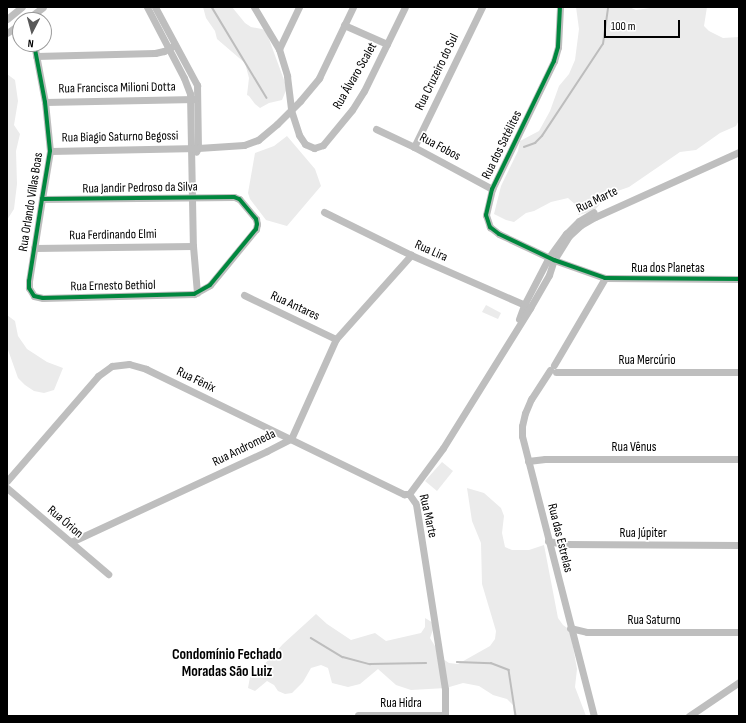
<!DOCTYPE html>
<meta charset="utf-8">
<style>
body{margin:0}
#map{position:relative;width:746px;height:723px;overflow:hidden;background:#fff;font-family:"Sofia Sans Condensed",sans-serif}
div>[style]{position:absolute}
[style*='--x']{left:calc(var(--x)*1px);top:calc(var(--y)*1px);width:calc(var(--w)*1px);rotate:calc(var(--a)*1deg)}
.green>*{inset:0;background:#ebebeb}
.stream>*{height:1.5px;margin:-0.75px;padding:0 0.75px;transform-origin:0.75px;border-radius:0.75px;background:#bdbdbd}
.minor>*{height:7px;margin:-3.5px;padding:0 3.5px;transform-origin:3.5px;border-radius:3.5px;background:#bebebe}
.cycleway>*{height:4px;margin:-2px;padding:0 2px;transform-origin:2px;border-radius:2px;background:#00873e}
span{translate:-50% -50%;white-space:nowrap;text-align:center;line-height:1.15;-webkit-text-stroke:3.5px #fff;paint-order:stroke}
.street-label{font-size:13px;color:#000}
.quarter-label{font-size:15px;color:#000;font-weight:700}
.frame{position:absolute;inset:0;border:8px solid #000;pointer-events:none}
.north{position:absolute;left:12px;top:12px;width:40px;height:40px;box-sizing:border-box;background:#fff;border:1px solid #999;border-radius:50%;rotate:186deg;font-size:11px;font-weight:700;line-height:16px;text-align:center;color:#000}
.north::after{content:'';display:block;margin:auto;width:14px;height:18px;background:#595959;clip-path:polygon(50% 0,100% 100%,50% 72%,0 100%)}
.scale{position:absolute;left:604px;top:20px;width:76px;height:18px;box-sizing:border-box;border:2px solid #000;border-top:0;padding-left:5px;font-size:12px;line-height:14px;white-space:nowrap;color:#000;-webkit-text-stroke:3px #fff;paint-order:stroke}
</style>
<div id="map">
<div class="green">
<i style="clip-path:polygon(203px 7px,232px 7px,245px 23px,251px 27px,262px 29px,266px 31px,287px 88px,282px 100px,269px 103px,260px 108px,255px 104px,249px 96px,247px 95px,249px 78px,245px 63px,217px 39px,215px 31px,206px 18px)"></i>
<i style="clip-path:polygon(576px 7px,629px 7px,636px 10px,657px 7px,707px 7px,704px 26px,709px 31px,723px 38px,739px 37px,739px 120px,736px 126px,720px 133px,696px 150px,680px 152px,629px 187px,609px 194px,594px 211px,578px 215px,578px 207px,568px 198px,551px 202px,534px 211px,526px 213px,514px 222px,506px 220px,494px 214px,501px 186px,518px 151px,520px 141px,539px 131px,550px 111px,559px 86px,569px 74px,575px 60px,579px 29px)"></i>
<i style="clip-path:polygon(7px 74px,15px 80px,18px 101px,14px 125px,20px 134px,16px 151px,17px 184px,14px 209px,7px 220px)"></i>
<i style="clip-path:polygon(287px 136px,315px 169px,321px 186px,287px 226px,266px 220px,250px 199px,248px 193px,255px 153px,274px 146px)"></i>
<i style="clip-path:polygon(486px 305px,501px 313px,498px 319px,482px 312px)"></i>
<i style="clip-path:polygon(7px 315px,15px 321px,18px 336px,27px 349px,47px 362px,63px 368px,54px 390px,44px 393px,34px 391px,25px 385px,18px 378px,7px 347px)"></i>
<i style="clip-path:polygon(442px 462px,453px 471px,437px 491px,425px 481px)"></i>
<i style="clip-path:polygon(467px 488px,484px 493px,501px 508px,504px 516px,502px 533px,505px 547px,512px 550px,529px 550px,544px 545px,558px 618px,563px 625px,570px 630px,577px 669px,575px 687px,586px 716px,514px 716px,513px 705px,507px 699px,493px 695px,479px 686px,463px 683px,446px 688px,411px 690px,396px 685px,378px 669px,360px 684px,348px 687px,332px 683px,328px 668px,321px 665px,311px 668px,303px 682px,292px 693px,285px 694px,278px 691px,274px 685px,267px 681px,255px 691px,248px 688px,250px 677px,262px 667px,283px 644px,316px 614px,327px 624px,351px 640px,375px 633px,386px 641px,421px 633px,425px 627px,425px 618px,435px 624px,430px 638px,443px 659px,449px 663px,458px 664px,490px 646px,495px 639px,496px 631px,482px 584px,481px 543px,472px 521px)"></i>
</div>
<div class="stream">
<i style="--x:212;--y:7;--w:106;--a:58.9"></i>
<i style="--x:524;--y:147;--w:12;--a:-20"></i>
<i style="--x:535;--y:143;--w:10;--a:-45"></i>
<i style="--x:542;--y:136;--w:110;--a:-56.5"></i>
<i style="--x:603;--y:44;--w:37;--a:-82"></i>
<i style="--x:311;--y:638;--w:37;--a:31"></i>
<i style="--x:343;--y:657;--w:28;--a:15"></i>
<i style="--x:370;--y:664;--w:56;--a:-1"></i>
<i style="--x:457;--y:662;--w:34;--a:2"></i>
<i style="--x:491;--y:663;--w:19;--a:21"></i>
<i style="--x:509;--y:670;--w:47;--a:81.3"></i>
</div>
<div class="minor">
<i style="--x:147;--y:7;--w:80;--a:62.5"></i>
<i style="--x:184;--y:78;--w:17;--a:69"></i>
<i style="--x:190;--y:94;--w:152;--a:88.9"></i>
<i style="--x:193;--y:246;--w:47;--a:85.1"></i>
<i style="--x:155;--y:7;--w:89;--a:61.7"></i>
<i style="--x:197;--y:85;--w:63;--a:89.1"></i>
<i style="--x:198;--y:148;--w:4;--a:117"></i>
<i style="--x:254;--y:7;--w:49;--a:59.2"></i>
<i style="--x:279;--y:49;--w:28;--a:73"></i>
<i style="--x:287;--y:76;--w:34;--a:83"></i>
<i style="--x:291;--y:110;--w:26;--a:72"></i>
<i style="--x:299;--y:135;--w:11;--a:56"></i>
<i style="--x:305;--y:144;--w:10;--a:24"></i>
<i style="--x:314;--y:148;--w:9;--a:-18"></i>
<i style="--x:323;--y:145;--w:45;--a:-50.4"></i>
<i style="--x:352;--y:110;--w:22;--a:-58"></i>
<i style="--x:364;--y:91;--w:93;--a:-64"></i>
<i style="--x:560;--y:7;--w:40;--a:92.9"></i>
<i style="--x:558;--y:47;--w:15;--a:106"></i>
<i style="--x:554;--y:61;--w:142;--a:115.8"></i>
<i style="--x:492;--y:189;--w:27;--a:103"></i>
<i style="--x:486;--y:215;--w:13;--a:72"></i>
<i style="--x:490;--y:227;--w:11;--a:38"></i>
<i style="--x:499;--y:234;--w:61;--a:25.3"></i>
<i style="--x:554;--y:260;--w:54;--a:19.4"></i>
<i style="--x:605;--y:278;--w:134;--a:0.4"></i>
<i style="--x:7;--y:19;--w:19;--a:-39"></i>
<i style="--x:26;--y:20;--w:21;--a:-37"></i>
<i style="--x:344;--y:25;--w:47;--a:23.8"></i>
<i style="--x:7;--y:33;--w:16;--a:-35"></i>
<i style="--x:34;--y:44;--w:59;--a:79.3"></i>
<i style="--x:45;--y:102;--w:49;--a:84.2"></i>
<i style="--x:50;--y:151;--w:49;--a:99.5"></i>
<i style="--x:42;--y:199;--w:83;--a:99"></i>
<i style="--x:29;--y:281;--w:7;--a:90"></i>
<i style="--x:29;--y:288;--w:9;--a:58"></i>
<i style="--x:34;--y:296;--w:9;--a:13"></i>
<i style="--x:43;--y:298;--w:151;--a:-1.5"></i>
<i style="--x:194;--y:294;--w:18;--a:-29"></i>
<i style="--x:210;--y:285;--w:72;--a:-50.6"></i>
<i style="--x:256;--y:229;--w:5;--a:-79"></i>
<i style="--x:257;--y:224;--w:5;--a:-101"></i>
<i style="--x:256;--y:219;--w:26;--a:-130"></i>
<i style="--x:239;--y:199;--w:5;--a:-158"></i>
<i style="--x:234;--y:197;--w:192;--a:179.4"></i>
<i style="--x:279;--y:49;--w:47;--a:-64.5"></i>
<i style="--x:36;--y:56;--w:119;--a:-1.4"></i>
<i style="--x:155;--y:53;--w:9;--a:-13"></i>
<i style="--x:164;--y:51;--w:10;--a:-29"></i>
<i style="--x:45;--y:102;--w:150;--a:-1.1"></i>
<i style="--x:376;--y:129;--w:42;--a:25.3"></i>
<i style="--x:414;--y:147;--w:89;--a:28.3"></i>
<i style="--x:414;--y:147;--w:156;--a:-64.1"></i>
<i style="--x:50;--y:151;--w:148;--a:-1.2"></i>
<i style="--x:198;--y:148;--w:46;--a:-3.7"></i>
<i style="--x:244;--y:145;--w:15;--a:-20"></i>
<i style="--x:258;--y:140;--w:25;--a:-40"></i>
<i style="--x:277;--y:124;--w:33;--a:-45"></i>
<i style="--x:300;--y:101;--w:30;--a:-50"></i>
<i style="--x:319;--y:78;--w:79;--a:-64.4"></i>
<i style="--x:324;--y:212;--w:97;--a:26.3"></i>
<i style="--x:411;--y:255;--w:127;--a:23.7"></i>
<i style="--x:34;--y:248;--w:159;--a:-0.7"></i>
<i style="--x:244;--y:295;--w:102;--a:25.6"></i>
<i style="--x:519;--y:319;--w:15;--a:-70"></i>
<i style="--x:524;--y:305;--w:54;--a:-62.5"></i>
<i style="--x:549;--y:257;--w:29;--a:-54"></i>
<i style="--x:566;--y:234;--w:18;--a:-45"></i>
<i style="--x:579;--y:221;--w:17;--a:-31"></i>
<i style="--x:554;--y:365;--w:101;--a:-59.6"></i>
<i style="--x:550;--y:370;--w:35;--a:123"></i>
<i style="--x:531;--y:399;--w:15;--a:113"></i>
<i style="--x:525;--y:413;--w:13;--a:103"></i>
<i style="--x:522;--y:426;--w:10;--a:90"></i>
<i style="--x:522;--y:436;--w:289;--a:75.6"></i>
<i style="--x:556;--y:372;--w:183;--a:0"></i>
<i style="--x:528;--y:461;--w:17;--a:-7"></i>
<i style="--x:545;--y:459;--w:194;--a:0"></i>
<i style="--x:7;--y:481;--w:139;--a:-49.1"></i>
<i style="--x:98;--y:376;--w:17;--a:-36"></i>
<i style="--x:112;--y:366;--w:17;--a:-7"></i>
<i style="--x:129;--y:364;--w:18;--a:16"></i>
<i style="--x:146;--y:369;--w:287;--a:25.9"></i>
<i style="--x:404;--y:494;--w:5;--a:0"></i>
<i style="--x:7;--y:488;--w:133;--a:40.4"></i>
<i style="--x:409;--y:494;--w:57;--a:-53.5"></i>
<i style="--x:443;--y:448;--w:165;--a:-58.1"></i>
<i style="--x:530;--y:308;--w:38;--a:-60"></i>
<i style="--x:549;--y:275;--w:16;--a:-72"></i>
<i style="--x:554;--y:260;--w:28;--a:-58"></i>
<i style="--x:569;--y:236;--w:16;--a:-43"></i>
<i style="--x:581;--y:225;--w:16;--a:-30"></i>
<i style="--x:595;--y:217;--w:158;--a:-24.3"></i>
<i style="--x:409;--y:494;--w:12;--a:55"></i>
<i style="--x:416;--y:504;--w:187;--a:81.1"></i>
<i style="--x:445;--y:689;--w:27;--a:90"></i>
<i style="--x:548;--y:541;--w:16;--a:11"></i>
<i style="--x:564;--y:544;--w:175;--a:0.3"></i>
<i style="--x:71;--y:542;--w:216;--a:-24.9"></i>
<i style="--x:267;--y:451;--w:27;--a:-27"></i>
<i style="--x:291;--y:439;--w:110;--a:-65.8"></i>
<i style="--x:336;--y:339;--w:113;--a:-48.2"></i>
<i style="--x:570;--y:628;--w:17;--a:13"></i>
<i style="--x:587;--y:632;--w:152;--a:0"></i>
<i style="--x:358;--y:715;--w:87;--a:0"></i>
<i style="--x:689;--y:716;--w:60;--a:-34.2"></i>
</div>
<div class="cycleway">
<i style="--x:560;--y:7;--w:40;--a:92.9"></i>
<i style="--x:558;--y:47;--w:15;--a:106"></i>
<i style="--x:554;--y:61;--w:142;--a:115.8"></i>
<i style="--x:492;--y:189;--w:27;--a:103"></i>
<i style="--x:486;--y:215;--w:13;--a:72"></i>
<i style="--x:490;--y:227;--w:11;--a:38"></i>
<i style="--x:499;--y:234;--w:61;--a:25.3"></i>
<i style="--x:554;--y:260;--w:54;--a:19.4"></i>
<i style="--x:605;--y:278;--w:134;--a:0.4"></i>
<i style="--x:34;--y:44;--w:59;--a:79.3"></i>
<i style="--x:45;--y:102;--w:49;--a:84.2"></i>
<i style="--x:50;--y:151;--w:49;--a:99.5"></i>
<i style="--x:42;--y:199;--w:83;--a:99"></i>
<i style="--x:29;--y:281;--w:7;--a:90"></i>
<i style="--x:29;--y:288;--w:9;--a:58"></i>
<i style="--x:34;--y:296;--w:9;--a:13"></i>
<i style="--x:43;--y:298;--w:151;--a:-1.5"></i>
<i style="--x:194;--y:294;--w:18;--a:-29"></i>
<i style="--x:210;--y:285;--w:72;--a:-50.6"></i>
<i style="--x:256;--y:229;--w:5;--a:-79"></i>
<i style="--x:257;--y:224;--w:5;--a:-101"></i>
<i style="--x:256;--y:219;--w:26;--a:-130"></i>
<i style="--x:239;--y:199;--w:5;--a:-158"></i>
<i style="--x:234;--y:197;--w:192;--a:179.4"></i>
</div>
<div class="street-label">
<span style="left:437px;top:72px;rotate:-64deg">Rua Cruzeiro do Sul</span>
<span style="left:355px;top:76px;rotate:-60deg">Rua Álvaro Scalet</span>
<span style="left:117px;top:88px;rotate:-1deg">Rua Francisca Milioni Dotta</span>
<span style="left:120px;top:137px;rotate:-1deg">Rua Biagio Saturno Begossi</span>
<span style="left:502px;top:145px;rotate:-64deg">Rua dos Satélites</span>
<span style="left:440px;top:147px;rotate:28deg">Rua Fobos</span>
<span style="left:140px;top:188px;rotate:-1deg">Rua Jandir Pedroso da Silva</span>
<span style="left:597px;top:200px;rotate:-26deg">Rua Marte</span>
<span style="left:31px;top:202px;rotate:-81deg">Rua Orlando Villas Boas</span>
<span style="left:113px;top:235px;rotate:-1deg">Rua Ferdinando Elmi</span>
<span style="left:431px;top:251px;rotate:24deg">Rua Lira</span>
<span style="left:668px;top:268px">Rua dos Planetas</span>
<span style="left:113px;top:286px;rotate:-1deg">Rua Ernesto Bethiol</span>
<span style="left:295px;top:306px;rotate:25deg">Rua Antares</span>
<span style="left:647px;top:360px">Rua Mercúrio</span>
<span style="left:196px;top:380px;rotate:26deg">Rua Fênix</span>
<span style="left:634px;top:447px">Rua Vênus</span>
<span style="left:244px;top:448px;rotate:-26deg">Rua Andromeda</span>
<span style="left:428px;top:516px;rotate:77deg">Rua Marte</span>
<span style="left:65px;top:522px;rotate:40deg">Rua Órion</span>
<span style="left:643px;top:533px">Rua Júpiter</span>
<span style="left:560px;top:538px;rotate:76deg">Rua das Estrelas</span>
<span style="left:654px;top:620px">Rua Saturno</span>
<span style="left:401px;top:703px">Rua Hidra</span>
</div>
<div class="quarter-label">
<span style="left:227px;top:663px">Condomínio Fechado<br>Moradas São Luiz</span>
</div>
<div class="frame"></div>
<div class="north">N</div>
<div class="scale">100 m</div>
</div>
